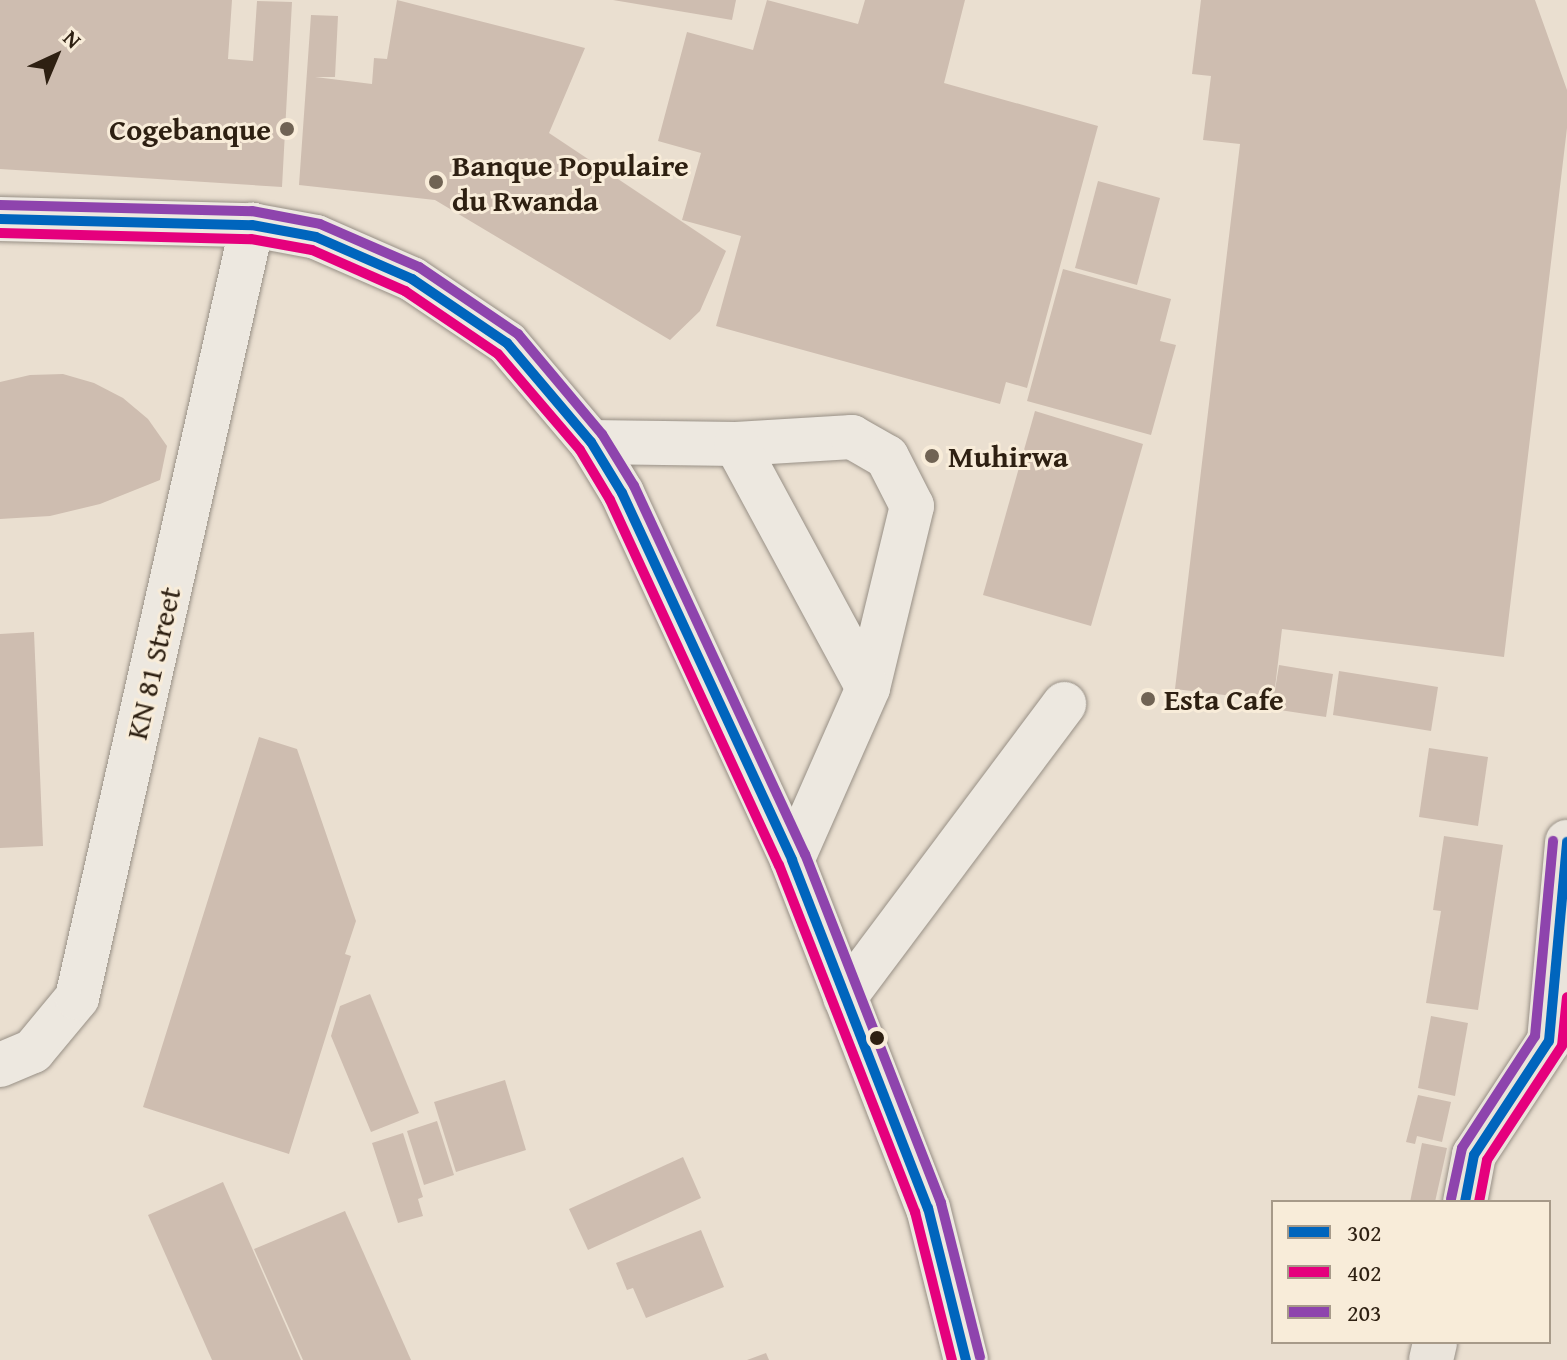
<!DOCTYPE html>
<style>
body{margin:0}
#map{position:relative;width:1567px;height:1360px;overflow:hidden;background:#eadfd0;font-family:"Gentium Book Plus",serif}
div>[style]{position:absolute}
[style*='--x']{left:calc(var(--x)*1px);top:calc(var(--y)*1px);width:calc(var(--w)*1px);rotate:calc(var(--a)*1deg)}
.building>*{inset:0;background:#cebdb0}
.roads{filter:drop-shadow(0 0 2px #989086) drop-shadow(0 0 2px #989086)}
.minor>*{height:44px;margin:-22px;padding:0 22px;transform-origin:22px;border-radius:22px;background:#ede8e0}
.major>*{height:44px;margin:-22px;padding:0 22px;transform-origin:22px;border-radius:22px;background:#eae4db}
.bus-1>*{height:10px;margin:-5px;padding:0 5px;transform-origin:5px;border-radius:5px;background:#0065bd}
.bus-2>*{height:10px;margin:-5px;padding:0 5px;transform-origin:5px;border-radius:5px;background:#e5007d}
.bus-3>*{height:10px;margin:-5px;padding:0 5px;transform-origin:5px;border-radius:5px;background:#8e44ad}
.dots>*{width:22px;height:22px;translate:-50% -50%;box-sizing:border-box;border:4px solid #f8ecd9;border-radius:50%}
span{translate:-50% -50%;white-space:nowrap;text-align:center;line-height:1.15;-webkit-text-stroke:6px #f8ecd9;paint-order:stroke}
.poi-label{font-size:30px;color:#2e2012;font-weight:700}
.right{translate:-100% -50%;text-align:right}
.left{translate:0 -50%;text-align:left}
.street-label{font-size:30px;color:#2e2012}
.legend{position:absolute;left:1271px;top:1200px;width:280px;height:144px;box-sizing:border-box;background:#f8ecd9;border:2px solid #a79a89;margin:0;padding:10px 14px;list-style:none;font-size:24px;color:#2e2012}
.legend li{display:flex;align-items:center;gap:16px;height:40px}
.legend b{width:40px;border:2px solid #a79a89}
.north{position:absolute;left:16px;top:16px;width:80px;height:80px;-webkit-text-stroke:6px #f8ecd9;paint-order:stroke;rotate:44deg;font-size:22px;font-weight:700;line-height:32px;text-align:center;color:#2e2012}
.north::after{content:'';display:block;margin:auto;width:28px;height:36px;background:#2e2012;clip-path:polygon(50% 0,100% 100%,50% 72%,0 100%)}
</style>
<div id="map">
<div class="building">
<i style="clip-path:polygon(0 0,232px 0,228px 59px,253px 61px,257px 1px,292px 2px,282px 187px,0 169px)"></i>
<i style="clip-path:polygon(397px 0,585px 48px,549px 133px,726px 251px,700px 311px,670px 340px,435px 200px,299px 185px,311px 15px,338px 16px,335px 77px,315px 77px,372px 84px,374px 58px,387px 59px)"></i>
<i style="clip-path:polygon(613px 0,736px 0,732px 20px)"></i>
<i style="clip-path:polygon(767px 0,858px 24px,865px 0,965px 0,944px 83px,1098px 126px,1027px 388px,1006px 382px,1000px 404px,716px 326px,741px 236px,682px 220px,701px 153px,658px 141px,687px 32px,753px 50px)"></i>
<i style="clip-path:polygon(1201px 0,1535px 0,1567px 90px,1567px 128px,1504px 657px,1282px 629px,1274px 696px,1279px 665px,1333px 674px,1326px 717px,1273px 709px,1274px 701px,1175px 689px,1240px 144px,1203px 140px,1211px 76px,1192px 74px)"></i>
<i style="clip-path:polygon(1098px 181px,1160px 198px,1137px 285px,1075px 268px)"></i>
<i style="clip-path:polygon(1063px 269px,1171px 299px,1160px 341px,1176px 345px,1151px 435px,1027px 401px)"></i>
<i style="clip-path:polygon(63px 374px,94px 383px,123px 398px,148px 419px,167px 446px,160px 480px,100px 504px,50px 516px,0 519px,0 382px,30px 375px)"></i>
<i style="clip-path:polygon(1035px 411px,1143px 444px,1091px 626px,983px 595px)"></i>
<i style="clip-path:polygon(34px 632px,43px 846px,0 848px,0 634px)"></i>
<i style="clip-path:polygon(1339px 671px,1438px 687px,1431px 731px,1333px 715px)"></i>
<i style="clip-path:polygon(259px 737px,297px 749px,356px 921px,345px 954px,351px 956px,289px 1154px,143px 1107px)"></i>
<i style="clip-path:polygon(1429px 748px,1488px 757px,1478px 826px,1419px 817px)"></i>
<i style="clip-path:polygon(1444px 836px,1503px 845px,1478px 1010px,1426px 1003px,1441px 911px,1433px 910px)"></i>
<i style="clip-path:polygon(370px 994px,419px 1113px,371px 1132px,331px 1036px,340px 1006px)"></i>
<i style="clip-path:polygon(1431px 1016px,1468px 1023px,1455px 1096px,1418px 1088px)"></i>
<i style="clip-path:polygon(505px 1080px,526px 1150px,456px 1172px,434px 1102px)"></i>
<i style="clip-path:polygon(1418px 1095px,1451px 1102px,1442px 1142px,1417px 1136px,1415px 1144px,1406px 1142px)"></i>
<i style="clip-path:polygon(437px 1121px,454px 1175px,424px 1185px,407px 1131px)"></i>
<i style="clip-path:polygon(403px 1133px,423px 1197px,418px 1199px,423px 1216px,398px 1223px,372px 1143px)"></i>
<i style="clip-path:polygon(1422px 1143px,1447px 1148px,1435px 1202px,1410px 1202px)"></i>
<i style="clip-path:polygon(683px 1157px,701px 1198px,588px 1250px,569px 1209px)"></i>
<i style="clip-path:polygon(223px 1182px,301px 1360px,212px 1360px,148px 1215px)"></i>
<i style="clip-path:polygon(345px 1211px,411px 1360px,303px 1360px,254px 1249px)"></i>
<i style="clip-path:polygon(701px 1230px,724px 1287px,646px 1318px,633px 1288px,627px 1290px,616px 1263px)"></i>
<i style="clip-path:polygon(766px 1353px,769px 1360px,747px 1360px)"></i>
</div>
<div class="roads">
<div class="minor">
<i style="--x:0;--y:219;--w:252;--a:1.4"></i>
<i style="--x:252;--y:225;--w:65;--a:10.6"></i>
<i style="--x:316;--y:237;--w:105;--a:23.6"></i>
<i style="--x:412;--y:279;--w:115;--a:34"></i>
<i style="--x:507;--y:343;--w:130;--a:49.7"></i>
<i style="--x:591;--y:442;--w:60;--a:58.7"></i>
<i style="--x:622;--y:493;--w:404;--a:65.1"></i>
<i style="--x:792;--y:860;--w:374;--a:68.7"></i>
<i style="--x:928;--y:1208;--w:157;--a:76"></i>
<i style="--x:591;--y:442;--w:145;--a:0.8"></i>
<i style="--x:736;--y:444;--w:116;--a:-3.5"></i>
<i style="--x:852;--y:437;--w:40;--a:29.7"></i>
<i style="--x:887;--y:457;--w:55;--a:63"></i>
<i style="--x:912;--y:506;--w:187;--a:103.6"></i>
<i style="--x:868;--y:688;--w:188;--a:113.8"></i>
<i style="--x:736;--y:444;--w:277;--a:61.6"></i>
<i style="--x:845;--y:997;--w:366;--a:-53.2"></i>
<i style="--x:0;--y:1065;--w:36;--a:-23"></i>
<i style="--x:33;--y:1051;--w:69;--a:-50.3"></i>
<i style="--x:77;--y:998;--w:793;--a:-77.24"></i>
</div>
<div class="major">
<i style="--x:1465;--y:1202;--w:48;--a:-79.2"></i>
<i style="--x:1474;--y:1155;--w:136;--a:-56.7"></i>
<i style="--x:1549;--y:1041;--w:200;--a:-84.8"></i>
<i style="--x:1431;--y:1360;--w:18;--a:-77"></i>
</div>
</div>
<div class="bus-1">
<i style="--x:0;--y:219;--w:252;--a:1.4"></i>
<i style="--x:252;--y:225;--w:65;--a:10.6"></i>
<i style="--x:316;--y:237;--w:105;--a:23.6"></i>
<i style="--x:412;--y:279;--w:115;--a:34"></i>
<i style="--x:507;--y:343;--w:130;--a:49.7"></i>
<i style="--x:591;--y:442;--w:60;--a:58.7"></i>
<i style="--x:622;--y:493;--w:404;--a:65.1"></i>
<i style="--x:792;--y:860;--w:374;--a:68.7"></i>
<i style="--x:928;--y:1208;--w:157;--a:76"></i>
<i style="--x:1465;--y:1202;--w:48;--a:-79.2"></i>
<i style="--x:1474;--y:1155;--w:136;--a:-56.7"></i>
<i style="--x:1549;--y:1041;--w:200;--a:-84.8"></i>
</div>
<div class="bus-2">
<i style="--x:0;--y:233;--w:251;--a:1.4"></i>
<i style="--x:251;--y:239;--w:62;--a:10.2"></i>
<i style="--x:312;--y:250;--w:102;--a:23.8"></i>
<i style="--x:405;--y:291;--w:112;--a:34.1"></i>
<i style="--x:498;--y:354;--w:126;--a:49.5"></i>
<i style="--x:580;--y:450;--w:58;--a:59"></i>
<i style="--x:610;--y:500;--w:402;--a:65.2"></i>
<i style="--x:779;--y:865;--w:373;--a:68.6"></i>
<i style="--x:915;--y:1212;--w:153;--a:76"></i>
<i style="--x:1479;--y:1202;--w:43;--a:-79.2"></i>
<i style="--x:1487;--y:1160;--w:136;--a:-56.7"></i>
<i style="--x:1562;--y:1046;--w:49;--a:-84.2"></i>
</div>
<div class="bus-3">
<i style="--x:0;--y:205;--w:252;--a:1.4"></i>
<i style="--x:252;--y:211;--w:69;--a:10.8"></i>
<i style="--x:320;--y:224;--w:108;--a:23.5"></i>
<i style="--x:419;--y:267;--w:120;--a:34.1"></i>
<i style="--x:518;--y:334;--w:131;--a:50"></i>
<i style="--x:602;--y:434;--w:61;--a:58.4"></i>
<i style="--x:634;--y:486;--w:406;--a:65.1"></i>
<i style="--x:805;--y:854;--w:375;--a:68.7"></i>
<i style="--x:941;--y:1203;--w:159;--a:75.8"></i>
<i style="--x:1451;--y:1199;--w:52;--a:-77.8"></i>
<i style="--x:1462;--y:1148;--w:134;--a:-56.9"></i>
<i style="--x:1535;--y:1036;--w:196;--a:-84.7"></i>
</div>
<div class="dots">
<i style="left:287px;top:129px;background:#706354"></i>
<i style="left:436px;top:182px;background:#706354"></i>
<i style="left:932px;top:456px;background:#706354"></i>
<i style="left:1148px;top:699px;background:#706354"></i>
<i style="left:877px;top:1038px;background:#2e2012"></i>
</div>
<div class="poi-label">
<span class="right" style="left:271px;top:129px">Cogebanque</span>
<span class="left" style="left:452px;top:182px">Banque Populaire<br>du Rwanda</span>
<span class="left" style="left:948px;top:456px">Muhirwa</span>
<span class="left" style="left:1164px;top:699px">Esta Cafe</span>
</div>
<div class="street-label">
<span style="left:153px;top:663px;rotate:-77deg">KN 81 Street</span>
</div>
<ul class="legend">
<li><b style="height:10px;background:#0065bd"></b>302</li>
<li><b style="height:10px;background:#e5007d"></b>402</li>
<li><b style="height:10px;background:#8e44ad"></b>203</li>
</ul>
<div class="north">N</div>
</div>
